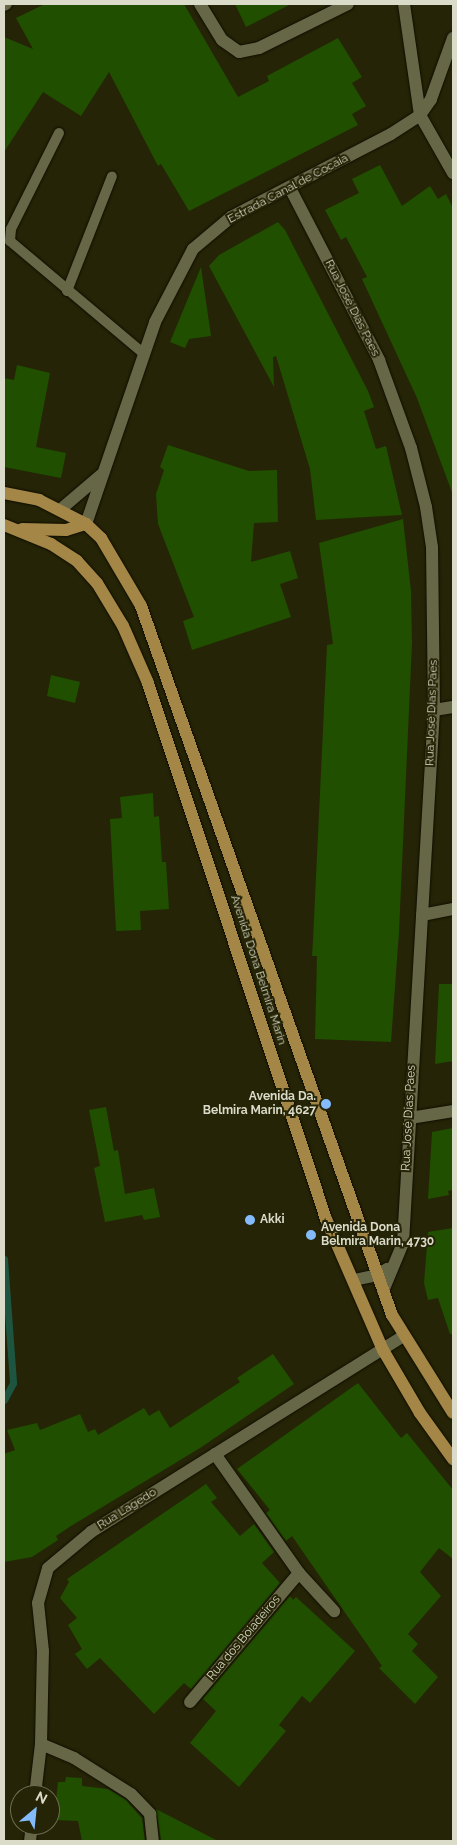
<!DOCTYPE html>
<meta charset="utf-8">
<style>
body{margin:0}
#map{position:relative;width:457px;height:1845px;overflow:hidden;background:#252406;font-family:Raleway,sans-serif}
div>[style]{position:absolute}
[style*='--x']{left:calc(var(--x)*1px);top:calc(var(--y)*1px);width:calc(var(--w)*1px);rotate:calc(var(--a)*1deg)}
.stream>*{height:7px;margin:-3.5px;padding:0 3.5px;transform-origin:3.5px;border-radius:3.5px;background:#1d5541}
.building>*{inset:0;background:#204f00}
.roads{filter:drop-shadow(0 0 1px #0f0d00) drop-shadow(0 0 1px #0f0d00)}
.service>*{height:10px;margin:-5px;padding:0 5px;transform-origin:5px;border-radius:5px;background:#666747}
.minor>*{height:12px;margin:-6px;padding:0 6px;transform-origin:6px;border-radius:6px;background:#666747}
.secondary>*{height:12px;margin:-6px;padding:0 6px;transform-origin:6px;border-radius:6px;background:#666747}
.primary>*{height:12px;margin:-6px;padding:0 6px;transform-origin:6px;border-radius:6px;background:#a48746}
.dots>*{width:14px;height:14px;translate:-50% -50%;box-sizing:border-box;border:2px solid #252406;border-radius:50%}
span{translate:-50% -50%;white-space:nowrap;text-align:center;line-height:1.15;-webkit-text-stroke:4px #252406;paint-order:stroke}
.street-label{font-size:12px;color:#dadbc9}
.poi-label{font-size:12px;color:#dadbc9;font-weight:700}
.right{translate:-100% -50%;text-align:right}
.left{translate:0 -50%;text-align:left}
.frame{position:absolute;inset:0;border:5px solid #dadbc9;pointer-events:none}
.north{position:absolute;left:10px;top:1785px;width:50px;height:50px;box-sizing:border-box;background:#252406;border:1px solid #6d6d54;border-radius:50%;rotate:28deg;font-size:14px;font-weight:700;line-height:20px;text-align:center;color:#dadbc9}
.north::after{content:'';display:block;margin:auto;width:18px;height:22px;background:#84bcfb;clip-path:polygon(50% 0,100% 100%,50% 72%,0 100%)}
</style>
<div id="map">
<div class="stream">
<i style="--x:4;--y:1259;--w:124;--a:85.8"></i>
<i style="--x:13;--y:1383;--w:19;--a:118"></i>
</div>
<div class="building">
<i style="clip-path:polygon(45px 4px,184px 4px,238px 97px,269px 81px,267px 76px,338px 38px,362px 77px,352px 83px,366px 106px,352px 114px,358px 125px,189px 211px,161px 164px,158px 166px,109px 72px,81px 116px,43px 92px,4px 152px,4px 37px,33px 49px,16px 18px)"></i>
<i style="clip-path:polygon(235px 4px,291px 4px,246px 27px)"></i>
<i style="clip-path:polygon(380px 165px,402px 206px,430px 186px,438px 199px,446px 194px,453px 208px,453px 495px,417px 398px,362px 279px,367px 277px,346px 237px,341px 240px,325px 210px,359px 193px,352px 179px)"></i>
<i style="clip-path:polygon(278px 222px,285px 230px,368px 391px,374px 407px,364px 411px,376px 449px,386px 446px,402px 515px,316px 520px,310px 469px,276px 356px,273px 357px,274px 387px,209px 266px,219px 255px)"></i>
<i style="clip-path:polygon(201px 267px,211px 336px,189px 339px,185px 348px,170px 342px)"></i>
<i style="clip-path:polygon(17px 365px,50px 373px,36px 447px,66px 453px,61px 478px,4px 467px,4px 378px,14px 380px)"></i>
<i style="clip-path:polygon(168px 445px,249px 471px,277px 470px,278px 522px,254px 523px,251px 562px,290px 551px,298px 578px,280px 584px,291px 617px,192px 650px,183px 621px,194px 617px,158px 524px,156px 494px,164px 470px,160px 467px)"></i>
<i style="clip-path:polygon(403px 519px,411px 591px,412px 643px,399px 932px,391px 1042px,315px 1039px,317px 956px,312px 956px,313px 940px,327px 645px,333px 644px,319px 543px)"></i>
<i style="clip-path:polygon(51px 675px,80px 682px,75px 703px,47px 696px)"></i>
<i style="clip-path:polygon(153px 793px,154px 817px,159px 816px,162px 862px,166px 862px,169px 909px,140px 911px,141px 930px,116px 931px,110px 819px,122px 818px,120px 797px)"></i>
<i style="clip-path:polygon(439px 984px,453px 984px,453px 1061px,435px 1064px)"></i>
<i style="clip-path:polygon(106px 1107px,114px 1151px,118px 1150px,125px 1194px,154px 1188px,160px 1217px,144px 1220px,142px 1215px,105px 1222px,94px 1168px,100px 1166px,89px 1110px)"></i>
<i style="clip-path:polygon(453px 1128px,453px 1190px,448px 1191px,449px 1195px,428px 1199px,432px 1132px)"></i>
<i style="clip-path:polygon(453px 1228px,453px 1334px,450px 1334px,438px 1298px,428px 1300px,424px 1283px,428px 1232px)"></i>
<i style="clip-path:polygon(273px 1354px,294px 1384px,200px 1448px,71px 1526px,56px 1536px,58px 1540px,32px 1557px,4px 1562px,4px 1454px,15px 1450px,7px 1430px,37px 1423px,40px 1430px,80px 1414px,88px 1432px,95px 1429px,98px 1435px,144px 1408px,149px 1416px,159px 1410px,170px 1428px,240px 1382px,237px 1378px)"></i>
<i style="clip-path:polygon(358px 1383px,401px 1438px,407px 1433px,453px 1490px,453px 1559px,439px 1548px,420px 1572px,441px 1596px,408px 1634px,418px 1644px,412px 1651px,438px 1677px,415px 1704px,379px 1668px,382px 1666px,292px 1536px,286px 1541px,266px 1513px,270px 1510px,237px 1469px)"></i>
<i style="clip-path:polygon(206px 1484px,217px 1498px,211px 1502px,240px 1536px,254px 1524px,274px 1552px,262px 1563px,280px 1583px,191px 1689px,184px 1683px,154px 1714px,100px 1658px,87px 1669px,75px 1654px,82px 1649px,68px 1625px,77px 1618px,60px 1598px,69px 1582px,67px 1579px)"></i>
<i style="clip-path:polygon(290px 1596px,293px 1600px,296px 1597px,355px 1651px,310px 1703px,302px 1696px,279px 1725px,286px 1731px,239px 1787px,190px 1743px,216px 1711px,203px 1699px)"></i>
<i style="clip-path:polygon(66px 1777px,82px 1778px,82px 1786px,108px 1789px,126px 1800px,142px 1818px,145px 1841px,82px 1841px,78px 1821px,54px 1820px,58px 1782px,65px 1782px)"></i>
<i style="clip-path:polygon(156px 1809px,218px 1841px,161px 1841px)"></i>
</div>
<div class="roads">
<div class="service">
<i style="--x:59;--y:133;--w:107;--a:116.6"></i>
<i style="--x:11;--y:229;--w:12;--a:95"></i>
<i style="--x:10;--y:241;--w:175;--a:40.1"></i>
<i style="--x:67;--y:291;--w:123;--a:-68.6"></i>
</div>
<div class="minor">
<i style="--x:200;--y:4;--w:42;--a:58.6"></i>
<i style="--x:222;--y:40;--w:21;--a:35"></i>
<i style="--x:239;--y:52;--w:20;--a:-11"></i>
<i style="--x:259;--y:48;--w:99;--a:-26.3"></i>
<i style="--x:404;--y:4;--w:112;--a:81.8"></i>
<i style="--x:420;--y:115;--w:67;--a:60.4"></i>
<i style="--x:4;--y:5;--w:2;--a:-27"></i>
<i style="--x:290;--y:188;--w:194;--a:62.6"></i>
<i style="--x:379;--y:360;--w:94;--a:70"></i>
<i style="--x:411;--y:448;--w:61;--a:75.7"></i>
<i style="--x:426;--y:507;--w:40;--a:81.5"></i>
<i style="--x:432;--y:547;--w:163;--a:89.3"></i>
<i style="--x:434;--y:710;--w:534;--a:93.33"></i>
<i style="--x:403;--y:1243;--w:52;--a:112.6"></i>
<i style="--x:434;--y:710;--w:19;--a:-9"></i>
<i style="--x:422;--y:915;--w:32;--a:-11"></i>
<i style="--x:410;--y:1118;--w:44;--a:-9.2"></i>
<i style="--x:354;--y:1280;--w:24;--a:-12"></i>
<i style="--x:377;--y:1275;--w:12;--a:-31"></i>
<i style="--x:215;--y:1454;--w:146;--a:54.8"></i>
<i style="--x:299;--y:1573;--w:52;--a:47.4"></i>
<i style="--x:190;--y:1702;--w:169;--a:-49.8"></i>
<i style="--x:41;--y:1744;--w:36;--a:23"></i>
<i style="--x:74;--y:1758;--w:67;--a:32.3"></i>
<i style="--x:131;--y:1794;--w:28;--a:46"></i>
<i style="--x:150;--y:1814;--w:27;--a:84"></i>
<i style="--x:35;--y:1795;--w:51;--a:-83.3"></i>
<i style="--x:41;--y:1744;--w:93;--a:-88.8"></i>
<i style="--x:43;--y:1651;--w:48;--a:-95.9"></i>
<i style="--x:38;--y:1603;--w:36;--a:-74"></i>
<i style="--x:48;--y:1568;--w:56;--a:-39.9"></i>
<i style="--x:91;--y:1532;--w:369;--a:-32.1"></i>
<i style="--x:30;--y:1841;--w:16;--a:-83"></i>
</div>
<div class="secondary">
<i style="--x:61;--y:509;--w:52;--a:-40.4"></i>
<i style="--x:86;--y:524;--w:213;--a:-71.1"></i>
<i style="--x:155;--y:322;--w:82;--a:-62.5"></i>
<i style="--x:193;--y:249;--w:50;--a:-40.1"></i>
<i style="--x:231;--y:217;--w:180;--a:-27.4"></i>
<i style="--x:391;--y:134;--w:35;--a:-33"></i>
<i style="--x:420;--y:115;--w:19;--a:-55"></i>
<i style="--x:431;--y:99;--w:65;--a:-70.2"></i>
</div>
<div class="primary">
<i style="--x:4;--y:493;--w:36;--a:11"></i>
<i style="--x:39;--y:500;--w:53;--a:27.1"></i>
<i style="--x:86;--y:524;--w:21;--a:43"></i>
<i style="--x:101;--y:538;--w:79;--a:59.5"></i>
<i style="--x:141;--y:606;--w:752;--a:70.51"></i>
<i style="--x:392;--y:1315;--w:115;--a:58.1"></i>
<i style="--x:4;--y:525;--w:51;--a:22"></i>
<i style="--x:51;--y:544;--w:31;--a:33"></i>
<i style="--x:77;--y:561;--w:30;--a:48"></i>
<i style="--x:97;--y:583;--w:50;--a:58.8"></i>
<i style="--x:123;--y:626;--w:62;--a:66.3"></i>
<i style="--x:148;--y:683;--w:565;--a:71.63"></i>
<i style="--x:326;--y:1219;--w:143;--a:66.5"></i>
<i style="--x:383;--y:1350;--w:73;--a:59.6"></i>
<i style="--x:420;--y:1413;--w:57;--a:54.3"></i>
<i style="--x:22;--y:529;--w:44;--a:1.3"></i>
<i style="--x:66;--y:530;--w:21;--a:-17"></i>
</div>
</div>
<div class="dots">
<i style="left:326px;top:1104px;background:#84bcfb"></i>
<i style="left:250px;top:1220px;background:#84bcfb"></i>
<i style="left:311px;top:1235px;background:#84bcfb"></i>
</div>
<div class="street-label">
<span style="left:288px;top:189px;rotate:-28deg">Estrada Canal de Cocaia</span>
<span style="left:352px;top:308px;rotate:63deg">Rua José Dias Paes</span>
<span style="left:432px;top:713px;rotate:-88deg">Rua José Dias Paes</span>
<span style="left:258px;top:970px;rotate:72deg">Avenida Dona Belmira Marin</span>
<span style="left:409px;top:1118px;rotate:-87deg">Rua José Dias Paes</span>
<span style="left:127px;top:1509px;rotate:-32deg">Rua Lagedo</span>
<span style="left:244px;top:1638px;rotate:-50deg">Rua dos Boiadeiros</span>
</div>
<div class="poi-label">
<span class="right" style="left:316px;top:1104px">Avenida Da.<br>Belmira Marin, 4627</span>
<span class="left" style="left:260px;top:1220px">Akki</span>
<span class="left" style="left:321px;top:1235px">Avenida Dona<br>Belmira Marin, 4730</span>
</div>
<div class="frame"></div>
<div class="north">N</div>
</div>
